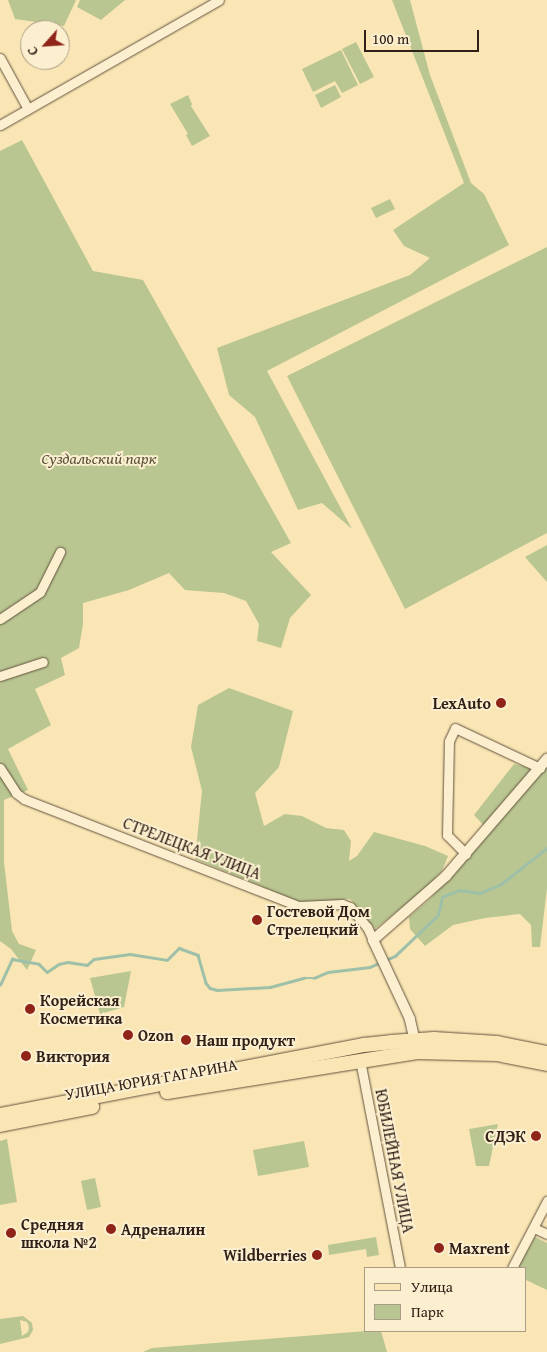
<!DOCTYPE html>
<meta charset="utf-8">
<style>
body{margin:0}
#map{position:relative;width:547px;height:1352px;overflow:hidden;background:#fae6b5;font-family:"Gentium Book Plus",serif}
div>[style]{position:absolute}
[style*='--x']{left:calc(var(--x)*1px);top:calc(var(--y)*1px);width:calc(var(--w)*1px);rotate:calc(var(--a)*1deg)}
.green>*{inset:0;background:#b9c691}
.stream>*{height:2.5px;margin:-1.25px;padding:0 1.25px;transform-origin:1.25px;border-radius:1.25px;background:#9fc0a8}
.roads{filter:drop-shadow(0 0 1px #62523e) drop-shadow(0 0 1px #62523e)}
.minor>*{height:9px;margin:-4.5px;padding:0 4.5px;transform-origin:4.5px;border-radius:4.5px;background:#fcefcf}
.tertiary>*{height:10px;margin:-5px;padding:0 5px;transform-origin:5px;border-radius:5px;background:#fcefcf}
.primary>*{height:14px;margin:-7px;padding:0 7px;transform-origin:7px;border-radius:7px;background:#fae6b5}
.dots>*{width:14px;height:14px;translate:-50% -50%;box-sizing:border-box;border:2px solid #fcefcf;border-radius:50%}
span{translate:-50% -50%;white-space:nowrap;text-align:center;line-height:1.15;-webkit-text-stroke:4px #fcefcf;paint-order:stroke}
.park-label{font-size:16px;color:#59523c;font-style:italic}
.poi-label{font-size:16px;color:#302017;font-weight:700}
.right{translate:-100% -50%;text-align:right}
.left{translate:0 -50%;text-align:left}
.street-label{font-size:16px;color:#302017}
.legend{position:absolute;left:364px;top:1267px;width:162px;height:65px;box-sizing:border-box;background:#fcefcf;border:1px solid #aa9c85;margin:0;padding:6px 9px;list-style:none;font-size:15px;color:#302017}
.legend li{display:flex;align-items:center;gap:10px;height:25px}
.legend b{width:25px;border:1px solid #aa9c85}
.north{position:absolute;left:20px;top:20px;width:50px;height:50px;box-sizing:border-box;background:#fcefcf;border:1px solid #aa9c85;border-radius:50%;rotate:244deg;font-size:14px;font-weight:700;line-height:20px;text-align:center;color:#302017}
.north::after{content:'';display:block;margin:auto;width:18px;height:22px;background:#8f2418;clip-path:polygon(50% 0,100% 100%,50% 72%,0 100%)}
.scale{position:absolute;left:364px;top:30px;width:115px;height:22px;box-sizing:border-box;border:2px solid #302017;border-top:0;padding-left:6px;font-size:15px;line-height:18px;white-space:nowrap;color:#302017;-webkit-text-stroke:4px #fcefcf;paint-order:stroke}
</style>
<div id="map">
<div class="green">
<i style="clip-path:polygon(8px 0,76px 0,64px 26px,15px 19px)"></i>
<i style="clip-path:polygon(80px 0,125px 0,101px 20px,77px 7px)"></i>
<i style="clip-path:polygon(392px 0,410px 0,430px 75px,471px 183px,484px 194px,509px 245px,267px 371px,352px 529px,322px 503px,298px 510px,255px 417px,229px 395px,217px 348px,410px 275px,430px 258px,404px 246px,393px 230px,464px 183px)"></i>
<i style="clip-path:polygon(356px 42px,374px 77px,360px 84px,342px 49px)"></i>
<i style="clip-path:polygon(341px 50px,358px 85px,342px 93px,335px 81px,313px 92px,302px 69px)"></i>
<i style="clip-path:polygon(335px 85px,341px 97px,321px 108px,315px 95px)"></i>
<i style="clip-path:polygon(188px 95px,192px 104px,191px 106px,210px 136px,192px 146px,186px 135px,188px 134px,170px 104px)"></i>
<i style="clip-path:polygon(22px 140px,93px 271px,143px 280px,291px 543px,271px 552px,311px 595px,290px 618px,281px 648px,257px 641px,259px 624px,246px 601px,224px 593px,185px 590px,169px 573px,129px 590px,83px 603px,83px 624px,79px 648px,61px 658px,65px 675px,35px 689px,51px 725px,8px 749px,28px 790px,4px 800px,4px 862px,12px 931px,19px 944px,36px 950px,27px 970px,11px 949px,0 941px,0 151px)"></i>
<i style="clip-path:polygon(390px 199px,395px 209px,376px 218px,371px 208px)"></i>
<i style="clip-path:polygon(547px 247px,547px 533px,405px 609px,287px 376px)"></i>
<i style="clip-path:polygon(547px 545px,547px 582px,525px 557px)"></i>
<i style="clip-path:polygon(229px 688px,293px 711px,279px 767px,255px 793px,264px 826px,285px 814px,302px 816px,326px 828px,344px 830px,351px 841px,349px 861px,357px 856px,374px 832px,425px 846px,448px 856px,442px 871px,423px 891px,430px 899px,490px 832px,474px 815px,514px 764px,543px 771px,547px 767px,547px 888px,540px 947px,532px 947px,531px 925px,520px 914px,485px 918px,453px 925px,425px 946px,410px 929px,409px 917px,430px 899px,422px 891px,375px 929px,350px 899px,302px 903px,195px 859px,202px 791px,191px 747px,198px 705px)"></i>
<i style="clip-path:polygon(131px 971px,124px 1007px,100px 1014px,90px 978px)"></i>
<i style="clip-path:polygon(498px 1124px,489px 1166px,476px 1166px,469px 1129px)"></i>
<i style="clip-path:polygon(7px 1139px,17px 1202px,0 1205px,0 1141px)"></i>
<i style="clip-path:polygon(304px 1141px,309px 1167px,258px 1176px,253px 1150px)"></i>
<i style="clip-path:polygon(95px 1178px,101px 1207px,87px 1210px,81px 1181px)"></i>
<i style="clip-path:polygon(376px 1237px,379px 1255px,367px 1257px,366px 1249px,329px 1255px,328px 1245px)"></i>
<i style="clip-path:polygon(535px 1237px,547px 1243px,547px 1290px,526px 1280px,526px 1268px,518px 1268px)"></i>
<i style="clip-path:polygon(evenodd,23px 1316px,32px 1323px,33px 1330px,29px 1337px,0 1344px,0 1319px,23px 1316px,20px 1320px,27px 1322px,29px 1327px,28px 1332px,22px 1336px,20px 1320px)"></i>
<i style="clip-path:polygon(366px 1331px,381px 1331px,387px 1352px,143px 1352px,152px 1348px)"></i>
</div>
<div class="stream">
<i style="--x:386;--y:960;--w:10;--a:-24"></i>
<i style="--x:395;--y:956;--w:59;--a:-43.6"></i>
<i style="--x:438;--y:915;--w:18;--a:-77"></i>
<i style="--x:442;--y:897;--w:18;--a:-22"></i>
<i style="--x:459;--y:890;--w:21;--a:8"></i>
<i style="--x:480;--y:893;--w:23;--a:-23"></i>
<i style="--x:501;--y:884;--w:58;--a:-38"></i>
<i style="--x:0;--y:985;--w:29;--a:-65"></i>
<i style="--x:12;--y:959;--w:27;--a:10"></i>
<i style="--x:39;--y:964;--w:11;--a:45"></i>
<i style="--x:47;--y:972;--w:14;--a:-34"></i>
<i style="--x:59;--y:964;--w:9;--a:-13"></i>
<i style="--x:68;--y:962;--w:19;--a:9"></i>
<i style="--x:87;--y:965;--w:9;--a:-41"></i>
<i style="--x:94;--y:959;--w:36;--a:-8"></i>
<i style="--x:130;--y:954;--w:37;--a:9"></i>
<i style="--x:167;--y:960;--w:17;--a:-45"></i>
<i style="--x:179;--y:948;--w:20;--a:20"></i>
<i style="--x:198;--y:955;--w:29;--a:74"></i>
<i style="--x:206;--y:983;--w:6;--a:51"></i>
<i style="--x:210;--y:988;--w:7;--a:16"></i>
<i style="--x:217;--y:990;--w:53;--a:-3.2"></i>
<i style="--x:270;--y:987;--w:35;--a:-15"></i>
<i style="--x:304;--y:978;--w:10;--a:0"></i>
<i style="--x:314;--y:978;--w:15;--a:-23"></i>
<i style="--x:328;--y:972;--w:42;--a:-6.8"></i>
<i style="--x:370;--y:967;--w:12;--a:-24"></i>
</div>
<div class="roads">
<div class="minor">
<i style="--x:0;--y:58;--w:58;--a:61.2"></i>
<i style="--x:0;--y:125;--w:252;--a:-29.7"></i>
<i style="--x:0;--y:619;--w:48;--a:-34"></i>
<i style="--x:40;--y:592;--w:45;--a:-63.4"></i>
<i style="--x:0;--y:676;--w:45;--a:-18"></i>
<i style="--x:0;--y:768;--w:30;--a:57"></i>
<i style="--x:16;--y:793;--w:10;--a:37"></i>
<i style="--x:24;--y:799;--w:295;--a:21.3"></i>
<i style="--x:299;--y:906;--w:43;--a:-2.7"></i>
<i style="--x:342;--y:904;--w:9;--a:21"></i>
<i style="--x:350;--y:907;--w:26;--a:50"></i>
<i style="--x:367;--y:927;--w:14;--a:65"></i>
<i style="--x:466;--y:854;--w:27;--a:-135"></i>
<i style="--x:447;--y:835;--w:94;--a:-88.8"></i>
<i style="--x:449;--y:741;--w:14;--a:-65"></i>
<i style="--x:455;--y:728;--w:94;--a:25.2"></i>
<i style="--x:360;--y:1060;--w:212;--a:79.1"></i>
<i style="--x:534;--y:1228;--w:14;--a:25"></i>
<i style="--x:512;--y:1268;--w:76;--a:-62.4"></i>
</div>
<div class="tertiary">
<i style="--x:416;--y:1046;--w:28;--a:-103"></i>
<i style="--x:410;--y:1019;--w:87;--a:-115.1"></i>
<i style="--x:373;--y:940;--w:97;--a:-41.2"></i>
<i style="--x:446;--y:876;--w:155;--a:-49.2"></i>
</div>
<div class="primary">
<i style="--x:167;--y:1092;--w:253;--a:-9.1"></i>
<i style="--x:417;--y:1052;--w:80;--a:1.4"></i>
<i style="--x:497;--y:1054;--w:51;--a:11.3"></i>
<i style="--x:0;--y:1115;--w:371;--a:-10.9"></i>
<i style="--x:364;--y:1045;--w:27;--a:-6"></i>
<i style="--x:391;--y:1042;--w:43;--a:-4"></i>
<i style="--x:434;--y:1039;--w:63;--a:3.6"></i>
<i style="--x:497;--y:1043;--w:51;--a:11.3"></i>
<i style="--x:0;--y:1125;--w:94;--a:-11.1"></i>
</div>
</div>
<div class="dots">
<i style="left:501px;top:703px;background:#8f2418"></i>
<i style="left:257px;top:920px;background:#8f2418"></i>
<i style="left:30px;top:1009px;background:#8f2418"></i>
<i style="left:128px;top:1035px;background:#8f2418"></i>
<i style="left:186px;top:1040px;background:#8f2418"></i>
<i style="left:26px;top:1056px;background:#8f2418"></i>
<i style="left:536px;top:1136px;background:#8f2418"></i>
<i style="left:111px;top:1229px;background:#8f2418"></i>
<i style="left:11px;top:1233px;background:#8f2418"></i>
<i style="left:439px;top:1248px;background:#8f2418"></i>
<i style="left:317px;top:1255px;background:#8f2418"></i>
</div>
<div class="park-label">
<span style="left:99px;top:458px">Суздальский парк</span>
</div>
<div class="poi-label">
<span class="right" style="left:491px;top:703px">LexAuto</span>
<span class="left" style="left:267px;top:920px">Гостевой Дом<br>Стрелецкий</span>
<span class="left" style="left:40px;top:1009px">Корейская<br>Косметика</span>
<span class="left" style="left:138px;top:1035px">Ozon</span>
<span class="left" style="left:196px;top:1040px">Наш продукт</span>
<span class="left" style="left:36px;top:1056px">Виктория</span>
<span class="right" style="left:526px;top:1136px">СДЭК</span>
<span class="left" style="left:21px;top:1233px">Средняя<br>школа №2</span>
<span class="left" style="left:121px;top:1229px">Адреналин</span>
<span class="left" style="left:449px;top:1248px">Maxrent</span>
<span class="right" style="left:307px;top:1255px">Wildberries</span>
</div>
<div class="street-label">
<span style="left:192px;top:848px;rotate:21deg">СТРЕЛЕЦКАЯ УЛИЦА</span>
<span style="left:151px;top:1079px;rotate:-10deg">УЛИЦА ЮРИЯ ГАГАРИНА</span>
<span style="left:395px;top:1161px;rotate:79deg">ЮБИЛЕЙНАЯ УЛИЦА</span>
</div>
<ul class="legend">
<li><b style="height:6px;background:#fae6b5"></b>Улица</li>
<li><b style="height:14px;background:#b9c691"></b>Парк</li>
</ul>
<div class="north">С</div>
<div class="scale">100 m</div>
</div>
